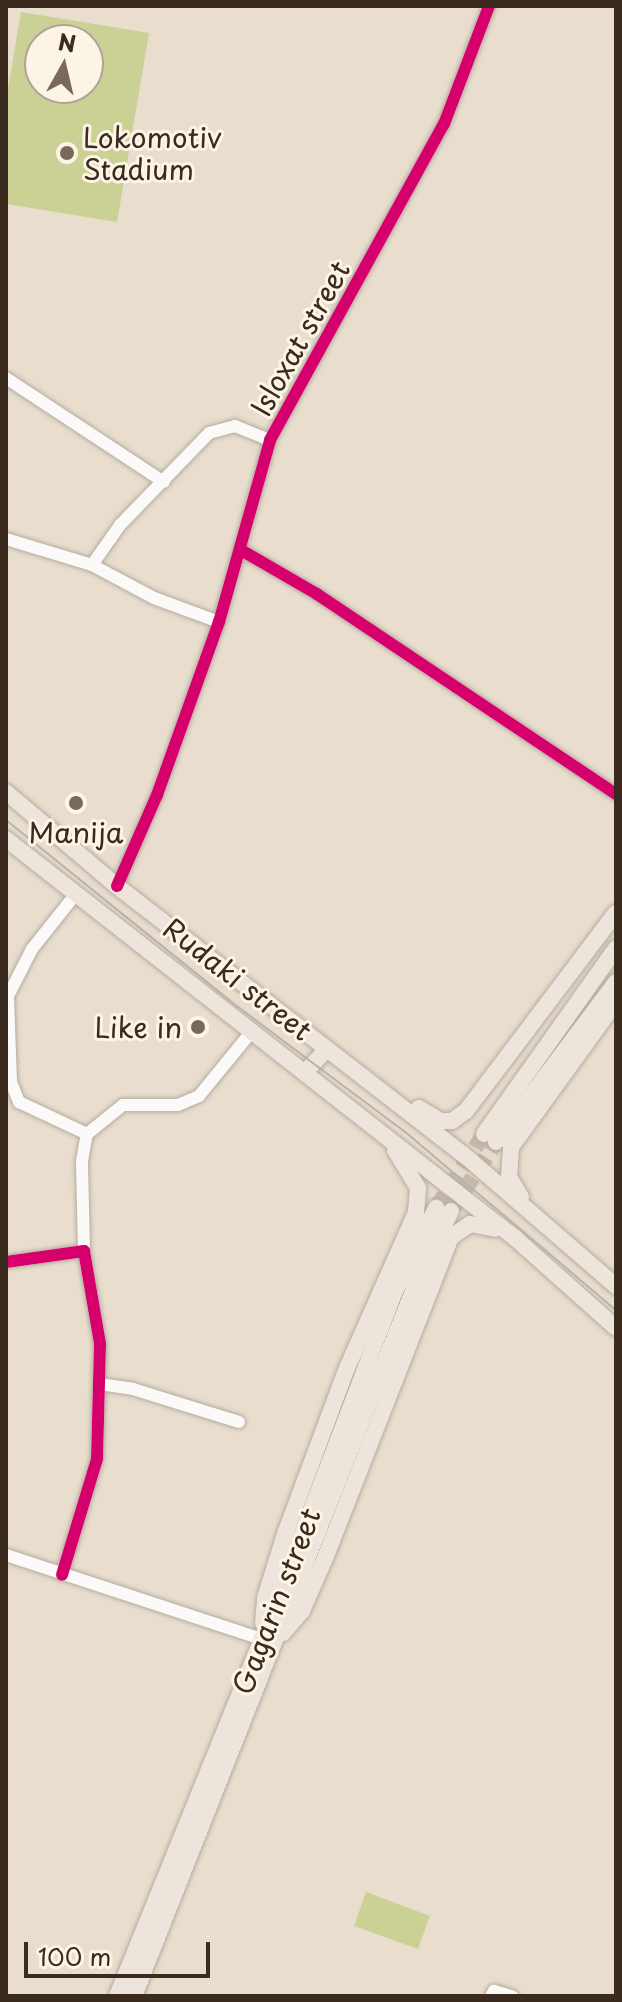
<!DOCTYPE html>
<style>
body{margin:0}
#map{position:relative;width:622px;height:2002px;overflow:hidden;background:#e9dece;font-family:"Playpen Sans",sans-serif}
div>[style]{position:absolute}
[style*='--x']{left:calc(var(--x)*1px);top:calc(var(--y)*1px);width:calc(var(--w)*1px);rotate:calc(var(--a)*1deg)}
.green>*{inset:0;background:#cbd095}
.major-tunnel>*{height:16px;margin-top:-8px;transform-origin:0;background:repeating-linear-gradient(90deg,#c6baab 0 16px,transparent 0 24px)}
.roads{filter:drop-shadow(0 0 2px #b5aca1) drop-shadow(0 0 2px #b5aca1)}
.minor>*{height:12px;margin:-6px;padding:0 6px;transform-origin:6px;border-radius:6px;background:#fcfaf8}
.major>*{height:16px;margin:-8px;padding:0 8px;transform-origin:8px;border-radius:8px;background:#ede5dc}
.tram>*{height:2px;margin:-1px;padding:0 1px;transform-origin:1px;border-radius:1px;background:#b6b3af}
.cycleway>*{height:12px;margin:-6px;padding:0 6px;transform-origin:6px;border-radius:6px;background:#d6006c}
.dots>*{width:22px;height:22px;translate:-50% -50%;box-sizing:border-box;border:4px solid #fcf5e5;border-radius:50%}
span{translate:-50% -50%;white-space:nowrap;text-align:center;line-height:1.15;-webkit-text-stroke:6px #fcf5e5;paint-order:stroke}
.poi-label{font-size:28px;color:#3b2a1e}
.left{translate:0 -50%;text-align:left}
.right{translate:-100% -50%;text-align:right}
.street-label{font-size:28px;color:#3b2a1e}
.frame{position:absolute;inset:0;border:8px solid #3b2a1e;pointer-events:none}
.north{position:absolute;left:24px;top:24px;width:80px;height:80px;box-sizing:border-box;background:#fcf5e5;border:2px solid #afa495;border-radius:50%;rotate:8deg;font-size:22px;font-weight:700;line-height:32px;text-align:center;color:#3b2a1e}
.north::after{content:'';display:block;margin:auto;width:28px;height:36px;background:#78695c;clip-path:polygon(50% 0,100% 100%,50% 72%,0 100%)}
.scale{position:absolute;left:24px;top:1942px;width:186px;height:36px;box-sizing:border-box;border:4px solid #3b2a1e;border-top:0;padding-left:10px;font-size:24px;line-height:28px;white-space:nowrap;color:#3b2a1e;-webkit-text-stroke:6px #fcf5e5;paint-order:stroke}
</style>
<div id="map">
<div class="green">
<i style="clip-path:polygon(evenodd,21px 12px,149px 33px,117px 222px,6px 204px,6px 101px,21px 12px,40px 40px,88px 40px,88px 88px,40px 88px,40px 40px)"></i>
<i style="clip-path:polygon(366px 1892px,430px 1916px,418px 1949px,354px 1926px)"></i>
</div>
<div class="major-tunnel">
<i style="--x:436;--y:1208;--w:88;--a:-57"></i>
<i style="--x:451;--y:1211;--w:82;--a:-56.9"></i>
</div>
<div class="roads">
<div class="minor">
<i style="--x:6;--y:378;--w:189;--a:33.4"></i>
<i style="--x:6;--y:539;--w:90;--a:16.8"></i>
<i style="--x:92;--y:565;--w:70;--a:28"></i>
<i style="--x:154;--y:598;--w:69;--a:20.3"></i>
<i style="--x:241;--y:550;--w:88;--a:30.1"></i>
<i style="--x:317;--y:594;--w:360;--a:33.8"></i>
<i style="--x:92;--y:565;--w:49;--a:-55"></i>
<i style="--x:120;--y:525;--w:128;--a:-45.9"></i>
<i style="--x:209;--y:433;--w:27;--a:-15"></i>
<i style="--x:235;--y:426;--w:38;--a:22"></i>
<i style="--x:117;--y:886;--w:99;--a:-66.3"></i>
<i style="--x:157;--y:795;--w:184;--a:-70.3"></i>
<i style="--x:219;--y:622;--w:189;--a:-74.3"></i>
<i style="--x:270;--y:440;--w:361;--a:-61.2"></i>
<i style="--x:444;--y:124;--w:126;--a:-69.1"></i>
<i style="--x:6;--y:1082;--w:5;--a:0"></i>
<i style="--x:11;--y:1082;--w:86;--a:-92"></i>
<i style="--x:8;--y:996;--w:53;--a:-62.9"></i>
<i style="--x:32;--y:949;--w:69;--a:-51.5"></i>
<i style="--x:11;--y:1082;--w:22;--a:68"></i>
<i style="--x:19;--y:1102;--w:75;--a:25.2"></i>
<i style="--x:87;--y:1134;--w:46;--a:-38.9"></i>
<i style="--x:123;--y:1105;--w:55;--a:0"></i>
<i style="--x:178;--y:1105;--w:23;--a:-23"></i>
<i style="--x:199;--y:1096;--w:84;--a:-50.8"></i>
<i style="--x:84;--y:1251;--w:90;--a:-91.3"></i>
<i style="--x:82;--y:1161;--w:27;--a:-80"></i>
<i style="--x:6;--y:1262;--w:79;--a:-8"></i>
<i style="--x:84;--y:1251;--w:94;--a:80.2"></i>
<i style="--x:100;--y:1344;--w:115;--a:91.5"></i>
<i style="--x:97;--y:1459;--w:121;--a:106.8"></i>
<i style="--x:99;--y:1384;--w:34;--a:8"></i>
<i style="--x:133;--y:1389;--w:111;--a:17.3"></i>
<i style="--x:6;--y:1555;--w:269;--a:18.2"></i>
<i style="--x:491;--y:1996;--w:6;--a:-59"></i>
<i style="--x:494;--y:1991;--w:19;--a:16"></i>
</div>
<div class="major">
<i style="--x:6;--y:792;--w:145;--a:40.3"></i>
<i style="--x:117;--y:886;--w:438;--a:37.8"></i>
<i style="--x:463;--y:1154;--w:202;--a:40.8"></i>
<i style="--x:6;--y:839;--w:647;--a:38.09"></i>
<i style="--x:515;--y:1238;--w:135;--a:41.7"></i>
<i style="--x:305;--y:1072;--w:32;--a:-46"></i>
<i style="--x:419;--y:1108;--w:26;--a:31"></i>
<i style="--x:441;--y:1121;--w:11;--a:0"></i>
<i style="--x:452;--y:1121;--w:17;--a:-36"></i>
<i style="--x:466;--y:1111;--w:248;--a:-52.9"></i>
<i style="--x:484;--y:1134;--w:228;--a:-54.6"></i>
<i style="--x:496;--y:1142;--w:200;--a:-53.1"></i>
<i style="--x:521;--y:1197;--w:23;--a:-121"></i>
<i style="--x:509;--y:1177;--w:30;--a:-86"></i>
<i style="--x:511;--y:1147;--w:179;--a:-54.1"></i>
<i style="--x:263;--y:1623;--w:25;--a:-85"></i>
<i style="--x:265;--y:1598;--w:70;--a:-72.6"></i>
<i style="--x:286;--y:1531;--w:174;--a:-69.5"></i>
<i style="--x:347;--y:1368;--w:171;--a:-66.1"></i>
<i style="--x:416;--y:1212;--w:24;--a:-85"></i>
<i style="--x:418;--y:1188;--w:44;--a:-121.2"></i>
<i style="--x:283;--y:1633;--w:29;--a:-49"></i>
<i style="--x:302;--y:1611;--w:60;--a:-66.4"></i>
<i style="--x:326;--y:1556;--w:343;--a:-68.6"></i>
<i style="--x:451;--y:1237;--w:23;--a:-34"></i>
<i style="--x:470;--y:1224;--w:25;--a:11"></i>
<i style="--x:117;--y:1996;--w:385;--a:-67.9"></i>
<i style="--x:262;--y:1639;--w:373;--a:-69.1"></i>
<i style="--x:395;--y:1291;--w:93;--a:-63.7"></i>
<i style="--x:134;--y:1996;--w:780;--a:-68.4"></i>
<i style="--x:421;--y:1271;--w:67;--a:-63.4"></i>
</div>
</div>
<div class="tram">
<i style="--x:6;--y:820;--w:288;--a:38.9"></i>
<i style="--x:230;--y:1001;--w:217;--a:36.8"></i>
<i style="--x:404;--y:1131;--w:277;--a:40.2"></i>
</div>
<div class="cycleway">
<i style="--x:241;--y:550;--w:88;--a:30.1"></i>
<i style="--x:317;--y:594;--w:360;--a:33.8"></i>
<i style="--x:117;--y:886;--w:99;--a:-66.3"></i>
<i style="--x:157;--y:795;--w:184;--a:-70.3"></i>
<i style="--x:219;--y:622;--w:189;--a:-74.3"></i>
<i style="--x:270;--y:440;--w:361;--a:-61.2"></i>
<i style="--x:444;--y:124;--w:126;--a:-69.1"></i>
<i style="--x:6;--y:1262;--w:79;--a:-8"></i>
<i style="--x:84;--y:1251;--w:94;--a:80.2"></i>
<i style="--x:100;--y:1344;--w:115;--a:91.5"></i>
<i style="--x:97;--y:1459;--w:121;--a:106.8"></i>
</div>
<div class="dots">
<i style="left:67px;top:153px;background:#78695c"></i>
<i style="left:76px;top:803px;background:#78695c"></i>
<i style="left:198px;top:1027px;background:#78695c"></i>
</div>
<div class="poi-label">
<span class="left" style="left:83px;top:153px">Lokomotiv<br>Stadium</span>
<span style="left:76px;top:832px">Manija</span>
<span class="right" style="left:182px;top:1027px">Like in</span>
</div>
<div class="street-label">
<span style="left:300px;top:338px;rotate:-61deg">Isloxat street</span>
<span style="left:238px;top:979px;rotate:38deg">Rudaki street</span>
<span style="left:276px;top:1601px;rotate:-69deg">Gagarin street</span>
</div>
<div class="frame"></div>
<div class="north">N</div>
<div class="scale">100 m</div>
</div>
